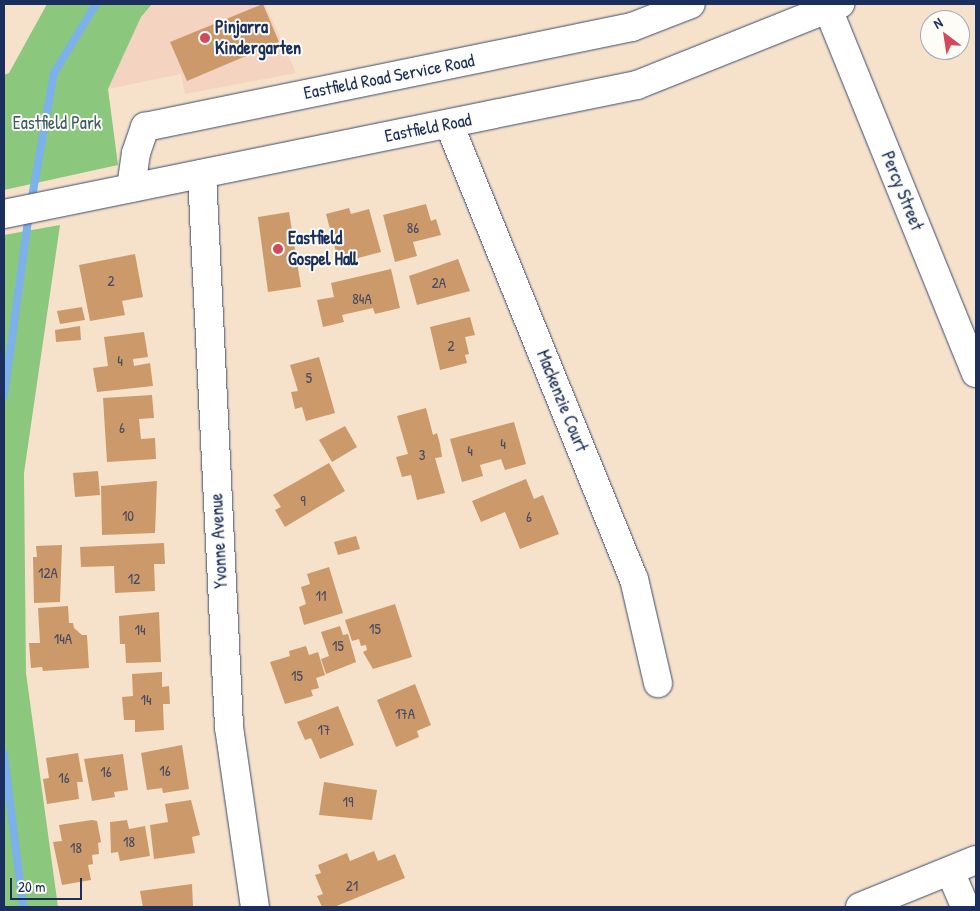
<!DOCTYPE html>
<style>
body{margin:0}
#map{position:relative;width:980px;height:911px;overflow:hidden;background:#f6e2ca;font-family:"Patrick Hand",sans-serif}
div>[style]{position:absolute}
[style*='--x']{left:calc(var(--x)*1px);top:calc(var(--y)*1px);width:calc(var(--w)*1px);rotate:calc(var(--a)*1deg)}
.built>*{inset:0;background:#f4d3c0}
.green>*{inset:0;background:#8bc77d}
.stream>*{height:8px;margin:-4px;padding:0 4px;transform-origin:4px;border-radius:4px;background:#7cb1ea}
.building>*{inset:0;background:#cc996a}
.roads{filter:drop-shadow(0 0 1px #3c4a6e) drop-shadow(0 0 1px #3c4a6e)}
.minor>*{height:28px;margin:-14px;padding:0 14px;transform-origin:14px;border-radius:14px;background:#fff}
.major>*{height:28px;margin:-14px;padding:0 14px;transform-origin:14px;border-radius:14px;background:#fff}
.dots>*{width:14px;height:14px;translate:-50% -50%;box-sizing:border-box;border:2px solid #fdfcf7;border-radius:50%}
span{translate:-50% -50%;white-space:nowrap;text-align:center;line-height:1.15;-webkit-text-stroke:4px #fdfcf7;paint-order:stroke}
.number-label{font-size:15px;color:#474a61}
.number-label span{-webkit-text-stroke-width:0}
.poi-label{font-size:18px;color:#1b2f5e;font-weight:700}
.left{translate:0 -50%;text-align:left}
.street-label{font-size:18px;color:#1b2f5e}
.park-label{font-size:18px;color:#3d5d67}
.frame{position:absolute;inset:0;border:5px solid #1b2f5e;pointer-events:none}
.north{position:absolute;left:920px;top:10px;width:50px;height:50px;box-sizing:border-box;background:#fdfcf7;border:1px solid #a3aaba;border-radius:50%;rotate:329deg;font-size:14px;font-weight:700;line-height:20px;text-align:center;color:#1b2f5e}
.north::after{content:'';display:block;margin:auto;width:18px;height:22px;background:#d1495b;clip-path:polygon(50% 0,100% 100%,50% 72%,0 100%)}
.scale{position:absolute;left:10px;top:878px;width:72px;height:22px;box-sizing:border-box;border:2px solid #1b2f5e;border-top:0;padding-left:6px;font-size:15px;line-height:18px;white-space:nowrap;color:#1b2f5e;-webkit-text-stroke:4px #fdfcf7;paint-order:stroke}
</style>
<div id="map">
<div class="built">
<i style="clip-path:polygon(152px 4px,265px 4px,296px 73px,185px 94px,181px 74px,108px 89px,141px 17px)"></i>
</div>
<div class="green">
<i style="clip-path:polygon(47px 4px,152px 4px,141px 17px,108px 89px,118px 165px,4px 190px,4px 75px,9px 73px)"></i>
<i style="clip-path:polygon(60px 225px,24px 473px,26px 673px,58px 907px,4px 907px,4px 235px)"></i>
</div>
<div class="stream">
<i style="--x:31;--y:203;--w:132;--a:-80"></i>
<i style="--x:54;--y:73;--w:81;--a:-58.7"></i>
<i style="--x:4;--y:396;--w:184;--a:-82.2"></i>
<i style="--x:4;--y:754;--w:154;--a:82.9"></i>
</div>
<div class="building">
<i style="clip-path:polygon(263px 4px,279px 42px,187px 81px,170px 42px)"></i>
<i style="clip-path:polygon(426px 204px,431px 221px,436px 219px,441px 235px,413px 242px,417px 256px,395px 262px,383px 215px)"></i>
<i style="clip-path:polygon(349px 208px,351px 214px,369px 209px,381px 252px,339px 263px,326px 214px)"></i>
<i style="clip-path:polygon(289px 212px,301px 287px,268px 292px,258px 217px)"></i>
<i style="clip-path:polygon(135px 254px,143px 297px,122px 301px,125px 315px,90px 321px,79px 265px)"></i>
<i style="clip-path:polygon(458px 259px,470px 291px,417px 305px,409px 276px)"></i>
<i style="clip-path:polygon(391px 269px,400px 308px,375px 314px,373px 308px,342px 315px,344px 322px,323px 327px,317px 300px,334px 297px,331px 283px)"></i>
<i style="clip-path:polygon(82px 307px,85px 320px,60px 324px,57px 311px)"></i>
<i style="clip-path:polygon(470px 317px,475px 335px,465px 337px,469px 354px,465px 355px,467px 363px,440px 370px,430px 327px)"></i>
<i style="clip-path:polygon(80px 326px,81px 340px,56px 342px,55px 330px)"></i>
<i style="clip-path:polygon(144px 332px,148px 357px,133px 359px,134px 366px,150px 363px,153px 386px,97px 392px,93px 368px,108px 366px,104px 337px)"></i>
<i style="clip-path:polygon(319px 357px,335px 413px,306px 421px,302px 407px,295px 409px,291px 392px,298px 391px,290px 365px)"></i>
<i style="clip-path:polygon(152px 395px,154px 418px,139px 419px,141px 439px,155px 438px,156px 459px,107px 462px,103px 398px)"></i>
<i style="clip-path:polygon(426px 408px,433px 435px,437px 433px,440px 444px,442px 457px,435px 458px,445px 493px,417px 500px,411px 475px,402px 477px,396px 457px,408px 454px,397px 416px)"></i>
<i style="clip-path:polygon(514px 422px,526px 464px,505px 470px,501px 459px,480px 465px,483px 476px,462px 482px,450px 439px)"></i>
<i style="clip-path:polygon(345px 426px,357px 447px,332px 462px,319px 440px)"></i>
<i style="clip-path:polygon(329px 463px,345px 491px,285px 527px,275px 510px,281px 507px,273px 495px)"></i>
<i style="clip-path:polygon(98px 471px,100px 495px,75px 497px,73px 473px)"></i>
<i style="clip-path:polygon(526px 479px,534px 499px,543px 495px,559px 534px,520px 549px,505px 512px,481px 522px,472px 501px)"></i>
<i style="clip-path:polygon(157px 481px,155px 533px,102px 535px,101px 486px)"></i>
<i style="clip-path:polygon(356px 536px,360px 549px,338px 555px,334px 542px)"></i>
<i style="clip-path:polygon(164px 543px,165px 564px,154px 564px,155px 591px,115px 593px,114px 566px,81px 567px,80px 547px)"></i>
<i style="clip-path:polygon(62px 545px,60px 602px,34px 603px,33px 557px,37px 557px,36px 546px)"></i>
<i style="clip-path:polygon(329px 567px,343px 613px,304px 625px,299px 607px,306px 604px,301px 587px,310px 584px,307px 574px)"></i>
<i style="clip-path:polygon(395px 604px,412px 657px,373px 669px,363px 652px,367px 650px,366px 645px,361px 646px,359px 639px,352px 641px,345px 620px)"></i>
<i style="clip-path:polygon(68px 606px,69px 623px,73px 623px,74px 628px,82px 635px,87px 635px,89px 668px,43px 671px,42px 667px,31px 668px,29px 643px,40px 643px,38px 608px)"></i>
<i style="clip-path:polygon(159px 612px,161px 662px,126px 663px,125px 644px,120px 644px,119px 616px)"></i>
<i style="clip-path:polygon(340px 626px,343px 635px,348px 634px,356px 662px,326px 674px,321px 659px,329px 656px,321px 632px)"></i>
<i style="clip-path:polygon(306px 646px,309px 655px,318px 652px,325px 675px,316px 678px,319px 688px,311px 690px,313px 696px,285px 704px,270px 662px,290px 656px,289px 651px)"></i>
<i style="clip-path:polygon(162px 672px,162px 687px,169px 686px,170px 704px,163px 704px,164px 730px,135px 732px,135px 720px,124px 720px,122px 697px,133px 696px,132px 674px)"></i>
<i style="clip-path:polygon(415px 684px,431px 725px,417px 731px,419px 737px,396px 747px,377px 700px)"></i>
<i style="clip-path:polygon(338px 706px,354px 745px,320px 759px,311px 738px,305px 740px,297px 722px)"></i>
<i style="clip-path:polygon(182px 745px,189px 789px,163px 793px,162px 788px,147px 790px,141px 753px)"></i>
<i style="clip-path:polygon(78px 753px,83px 782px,77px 782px,79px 799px,47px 804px,43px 779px,49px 778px,46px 758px)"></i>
<i style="clip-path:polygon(123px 754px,128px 790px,114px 792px,115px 797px,92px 801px,84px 759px)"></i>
<i style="clip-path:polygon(324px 782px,377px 790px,372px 820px,319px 815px)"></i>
<i style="clip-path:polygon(191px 800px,200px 835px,192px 837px,195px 853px,154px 859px,150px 825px,168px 822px,165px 804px)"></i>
<i style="clip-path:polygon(92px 820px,97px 821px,101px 842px,98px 843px,99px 854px,92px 855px,93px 864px,88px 865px,91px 880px,62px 885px,53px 842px,62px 841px,59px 825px)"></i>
<i style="clip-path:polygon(127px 820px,129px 829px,145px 826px,150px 856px,120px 861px,118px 852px,111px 853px,110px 822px)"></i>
<i style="clip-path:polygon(374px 851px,378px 861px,395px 854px,405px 878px,334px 907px,322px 907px,317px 896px,323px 894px,315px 875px,321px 873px,318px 865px,347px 853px,350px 861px)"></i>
<i style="clip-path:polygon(192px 884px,193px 907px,143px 907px,140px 891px)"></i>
</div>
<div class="roads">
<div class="minor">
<i style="--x:829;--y:4;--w:5;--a:101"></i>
<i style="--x:828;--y:9;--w:393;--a:67.9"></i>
<i style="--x:449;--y:124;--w:491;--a:67.9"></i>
<i style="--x:634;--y:579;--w:107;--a:77"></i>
<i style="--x:202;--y:174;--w:554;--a:87.2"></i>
<i style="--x:229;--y:727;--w:182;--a:81.8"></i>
<i style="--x:131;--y:188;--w:35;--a:-82"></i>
<i style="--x:136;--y:153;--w:28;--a:-71"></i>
<i style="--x:145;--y:127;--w:497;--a:-11.6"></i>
<i style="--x:632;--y:27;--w:63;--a:-21.3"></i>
<i style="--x:950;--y:871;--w:39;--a:67"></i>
<i style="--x:860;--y:907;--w:125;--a:-22.1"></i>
</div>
<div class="major">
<i style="--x:4;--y:214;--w:646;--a:-11.52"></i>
<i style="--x:637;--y:85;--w:219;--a:-21.8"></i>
</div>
</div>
<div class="dots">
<i style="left:205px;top:38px;background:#d1495b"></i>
<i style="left:278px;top:249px;background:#d1495b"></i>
</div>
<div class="number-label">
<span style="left:413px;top:228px">86</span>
<span style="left:111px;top:281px">2</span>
<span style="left:439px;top:283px">2A</span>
<span style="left:362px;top:299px">84A</span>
<span style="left:451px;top:346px">2</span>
<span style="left:120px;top:361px">4</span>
<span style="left:309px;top:378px">5</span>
<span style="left:122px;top:428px">6</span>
<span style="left:503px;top:444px">4</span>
<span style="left:470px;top:451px">4</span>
<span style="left:422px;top:455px">3</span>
<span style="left:303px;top:501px">9</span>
<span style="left:128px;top:516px">10</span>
<span style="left:529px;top:517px">6</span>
<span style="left:48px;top:573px">12A</span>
<span style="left:134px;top:579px">12</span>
<span style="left:321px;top:596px">11</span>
<span style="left:375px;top:629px">15</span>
<span style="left:140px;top:630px">14</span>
<span style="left:63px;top:639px">14A</span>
<span style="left:338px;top:646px">15</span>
<span style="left:297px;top:676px">15</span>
<span style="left:146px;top:700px">14</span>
<span style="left:405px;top:714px">17A</span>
<span style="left:324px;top:730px">17</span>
<span style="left:165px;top:771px">16</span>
<span style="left:106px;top:772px">16</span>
<span style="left:64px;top:778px">16</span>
<span style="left:348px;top:802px">19</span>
<span style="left:129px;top:842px">18</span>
<span style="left:76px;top:848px">18</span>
<span style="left:352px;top:886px">21</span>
</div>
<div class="poi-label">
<span class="left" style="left:215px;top:38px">Pinjarra<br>Kindergarten</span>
<span class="left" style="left:288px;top:249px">Eastfield<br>Gospel Hall</span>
</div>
<div class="street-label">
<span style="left:389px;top:77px;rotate:-11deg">Eastfield Road Service Road</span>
<span style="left:428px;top:128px;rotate:-11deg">Eastfield Road</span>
<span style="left:902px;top:191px;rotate:68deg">Percy Street</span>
<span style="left:562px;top:401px;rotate:68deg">Mackenzie Court</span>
<span style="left:219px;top:541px;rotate:-93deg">Yvonne Avenue</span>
</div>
<div class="park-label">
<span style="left:57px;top:123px">Eastfield Park</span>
</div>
<div class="frame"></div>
<div class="north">N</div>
<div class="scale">20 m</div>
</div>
